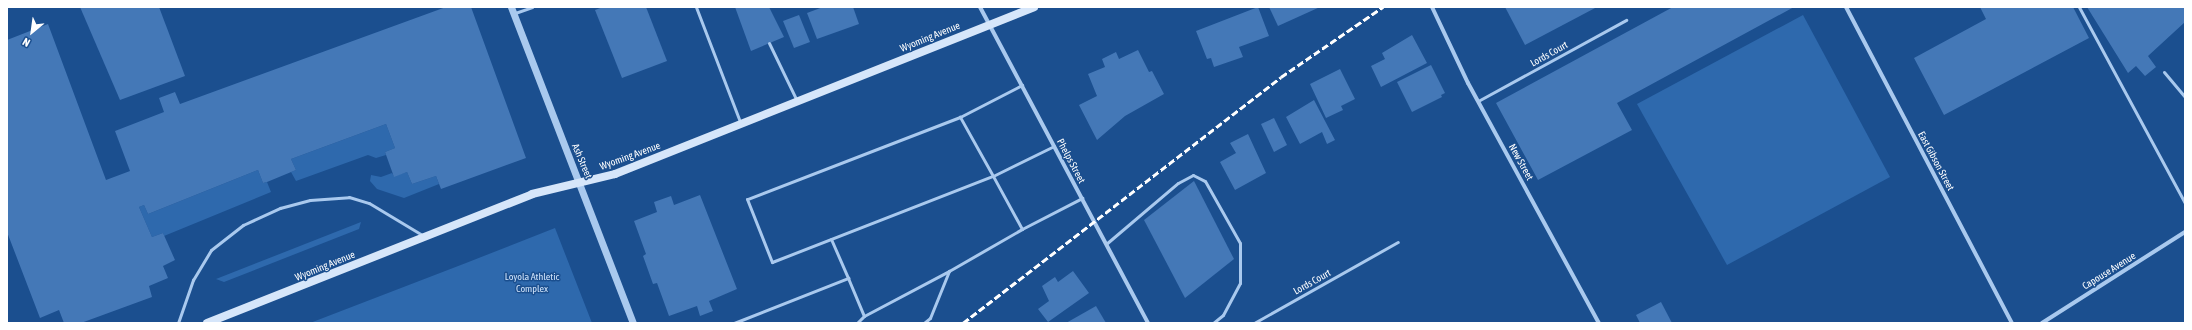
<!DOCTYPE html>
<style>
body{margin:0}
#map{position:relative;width:2192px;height:330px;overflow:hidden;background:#1b4f8f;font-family:"Asap Condensed",sans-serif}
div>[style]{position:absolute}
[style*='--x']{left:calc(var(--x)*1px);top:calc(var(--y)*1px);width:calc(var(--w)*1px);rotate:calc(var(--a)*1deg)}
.green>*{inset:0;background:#2e69ad}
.building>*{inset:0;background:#4478b7}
.service>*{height:3px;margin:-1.5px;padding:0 1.5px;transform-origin:1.5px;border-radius:1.5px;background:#a9c9ee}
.minor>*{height:4px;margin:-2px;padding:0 2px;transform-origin:2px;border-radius:2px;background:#a9c9ee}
.tertiary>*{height:7px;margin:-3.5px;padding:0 3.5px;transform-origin:3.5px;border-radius:3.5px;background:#a9c9ee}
.secondary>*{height:8px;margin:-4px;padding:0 4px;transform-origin:4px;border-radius:4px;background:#d6e6fa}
.rail>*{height:3px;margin-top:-1.5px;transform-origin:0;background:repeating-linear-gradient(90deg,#fff 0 7px,transparent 0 10px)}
span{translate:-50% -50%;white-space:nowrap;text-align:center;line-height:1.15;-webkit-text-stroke:3px #1b4f8f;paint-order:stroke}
.street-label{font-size:10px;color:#fff}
.park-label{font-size:10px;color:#cfe3fa}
.frame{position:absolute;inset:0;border:8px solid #fff;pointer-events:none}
.north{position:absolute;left:12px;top:12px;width:40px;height:40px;-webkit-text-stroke:3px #1b4f8f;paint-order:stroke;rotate:209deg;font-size:11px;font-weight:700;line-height:16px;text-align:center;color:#fff}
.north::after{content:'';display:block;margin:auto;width:14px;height:18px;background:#fff;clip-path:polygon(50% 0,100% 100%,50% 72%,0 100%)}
</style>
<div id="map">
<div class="green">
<i style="clip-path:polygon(1803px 15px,1890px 177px,1727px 265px,1637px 104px)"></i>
<i style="clip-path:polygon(386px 124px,395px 148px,385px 152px,386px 155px,376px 158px,368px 155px,296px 181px,291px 172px,296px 170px,291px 159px)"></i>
<i style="clip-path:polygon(258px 170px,263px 183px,267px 182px,271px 192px,164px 236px,163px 233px,152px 237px,139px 207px,144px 205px,148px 214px)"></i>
<i style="clip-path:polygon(407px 172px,412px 184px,436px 176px,439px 184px,404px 198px,377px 189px,370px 181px,371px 175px,381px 177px,392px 173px,394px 176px)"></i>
<i style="clip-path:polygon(361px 222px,359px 229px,224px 282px,216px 279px)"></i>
<i style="clip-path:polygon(555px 228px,592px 323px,310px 323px,466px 263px)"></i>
</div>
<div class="building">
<i style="clip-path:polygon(80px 7px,159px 7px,185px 76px,120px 100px)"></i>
<i style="clip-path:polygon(446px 7px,471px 7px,526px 158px,441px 189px,436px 176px,412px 184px,407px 172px,394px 177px,385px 152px,395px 148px,386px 124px,291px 159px,296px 170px,267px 182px,263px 183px,258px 170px,148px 214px,144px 205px,139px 207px,152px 237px,163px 233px,175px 260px,163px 266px,168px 278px,149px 286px,152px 297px,81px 323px,64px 323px,59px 310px,40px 318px,7px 232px,7px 40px,48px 24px,106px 180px,130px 171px,115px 131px,164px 112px,159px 98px,175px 92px,180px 104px)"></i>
<i style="clip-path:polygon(603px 7px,646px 7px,667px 61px,622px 78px,595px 10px)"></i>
<i style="clip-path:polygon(735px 7px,769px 7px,784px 37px,751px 51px)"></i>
<i style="clip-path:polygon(823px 7px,853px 7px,859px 24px,817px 39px,807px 13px)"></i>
<i style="clip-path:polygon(1258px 7px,1269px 36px,1239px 47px,1243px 57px,1214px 67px,1211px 58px,1207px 59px,1196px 31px)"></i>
<i style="clip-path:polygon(1269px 7px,1320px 7px,1278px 26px)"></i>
<i style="clip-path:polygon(1505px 7px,1597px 7px,1525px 45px)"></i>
<i style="clip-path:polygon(1673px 7px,1794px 7px,1617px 103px,1632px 130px,1538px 180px,1496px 103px)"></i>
<i style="clip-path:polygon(1980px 7px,2073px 7px,2089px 38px,1944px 115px,1914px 58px,1986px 19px)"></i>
<i style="clip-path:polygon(2087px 7px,2185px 7px,2185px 22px,2148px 56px,2156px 67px,2145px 76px,2136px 66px,2128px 73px)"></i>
<i style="clip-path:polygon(799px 15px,810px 42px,794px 48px,783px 21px)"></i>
<i style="clip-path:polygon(1412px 35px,1427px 63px,1381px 87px,1371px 66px,1385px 59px,1382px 53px)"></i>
<i style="clip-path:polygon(1138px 50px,1149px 72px,1152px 71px,1164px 94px,1125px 116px,1097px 140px,1079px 105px,1097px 96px,1088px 74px,1105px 67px,1102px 59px,1116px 52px,1119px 59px)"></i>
<i style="clip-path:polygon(1431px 65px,1445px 93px,1441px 95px,1442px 97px,1412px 112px,1397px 82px)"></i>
<i style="clip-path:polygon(1340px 69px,1355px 99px,1341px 106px,1343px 110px,1326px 118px,1310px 84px)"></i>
<i style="clip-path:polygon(1314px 100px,1335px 140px,1327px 144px,1322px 132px,1300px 144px,1286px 117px)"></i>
<i style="clip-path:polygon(1274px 118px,1287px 145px,1274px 152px,1261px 124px)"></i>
<i style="clip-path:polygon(1248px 134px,1266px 173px,1235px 190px,1220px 162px,1236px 153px,1230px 143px)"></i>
<i style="clip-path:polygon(1194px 181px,1234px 259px,1185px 298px,1144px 220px)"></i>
<i style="clip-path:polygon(700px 195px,737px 289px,709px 301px,713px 311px,700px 316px,697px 306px,669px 316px,657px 283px,653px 284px,643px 256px,646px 254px,634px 221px,657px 212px,654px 202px,671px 196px,674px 205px)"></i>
<i style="clip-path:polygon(1073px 271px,1089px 293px,1048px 322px,1038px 309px,1049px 301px,1042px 286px,1055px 277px,1058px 282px)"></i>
<i style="clip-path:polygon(1661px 302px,1672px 323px,1640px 323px,1636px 315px)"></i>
<i style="clip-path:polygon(1096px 306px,1106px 323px,1066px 323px)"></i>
</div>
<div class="service">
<i style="--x:696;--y:7;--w:125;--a:69"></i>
<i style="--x:2079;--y:7;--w:223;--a:61.6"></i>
<i style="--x:515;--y:13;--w:18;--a:-19"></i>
<i style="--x:769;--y:43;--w:64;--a:64.2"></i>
<i style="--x:2164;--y:72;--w:33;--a:50"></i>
<i style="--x:1478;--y:101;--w:169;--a:-28.7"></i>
<i style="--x:960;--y:117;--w:70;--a:-27.3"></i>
<i style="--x:1022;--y:229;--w:68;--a:-27.3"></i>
<i style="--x:831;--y:239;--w:43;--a:66.4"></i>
<i style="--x:1106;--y:244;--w:94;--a:-40.3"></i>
<i style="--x:1178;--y:183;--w:17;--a:-28"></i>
<i style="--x:1193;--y:175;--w:13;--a:27"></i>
<i style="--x:1205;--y:181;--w:71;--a:60.6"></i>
<i style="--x:1240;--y:243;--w:40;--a:90"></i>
<i style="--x:1240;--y:283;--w:36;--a:118"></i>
<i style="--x:1223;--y:315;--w:13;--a:141"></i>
<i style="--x:178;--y:323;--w:46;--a:-70.8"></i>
<i style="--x:193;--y:280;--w:35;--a:-59"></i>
<i style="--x:211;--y:250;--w:41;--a:-38"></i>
<i style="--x:243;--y:225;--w:41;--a:-24.7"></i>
<i style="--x:280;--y:208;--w:31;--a:-15"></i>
<i style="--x:310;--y:200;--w:39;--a:-4"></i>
<i style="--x:349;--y:197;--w:21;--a:17"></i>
<i style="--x:369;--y:203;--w:64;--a:31"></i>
<i style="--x:734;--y:323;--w:123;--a:-21.5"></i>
<i style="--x:848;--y:278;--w:41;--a:67.2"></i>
<i style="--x:857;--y:323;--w:10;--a:-45"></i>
<i style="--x:864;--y:316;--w:96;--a:-27.9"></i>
<i style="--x:924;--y:323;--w:8;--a:-40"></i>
<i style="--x:930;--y:318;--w:51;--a:-68"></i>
<i style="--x:949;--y:271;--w:84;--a:-29.9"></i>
<i style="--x:1022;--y:229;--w:60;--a:-118.7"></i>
<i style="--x:993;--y:176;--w:68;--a:-119.2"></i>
<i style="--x:960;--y:117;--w:228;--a:158.9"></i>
<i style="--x:747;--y:199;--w:68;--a:68.4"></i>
<i style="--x:772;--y:262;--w:237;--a:-21.3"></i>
<i style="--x:993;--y:176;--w:68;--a:-26.2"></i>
<i style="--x:1254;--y:323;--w:165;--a:-29.4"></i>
</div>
<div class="minor">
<i style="--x:980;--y:7;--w:358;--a:62"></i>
<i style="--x:1432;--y:7;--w:84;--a:64.7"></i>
<i style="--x:1468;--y:83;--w:273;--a:61.4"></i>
<i style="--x:1846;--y:7;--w:357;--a:62.3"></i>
<i style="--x:2042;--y:323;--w:169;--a:-32.5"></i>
</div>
<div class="tertiary">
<i style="--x:511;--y:7;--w:339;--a:68.9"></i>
</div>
<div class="secondary">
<i style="--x:207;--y:323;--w:350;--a:-21.6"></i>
<i style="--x:532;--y:194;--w:85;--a:-13.5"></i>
<i style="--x:615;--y:174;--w:451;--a:-21.7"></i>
</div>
<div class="rail">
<i style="--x:963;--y:323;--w:402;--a:-37.7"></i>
<i style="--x:1281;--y:77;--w:124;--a:-34.5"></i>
</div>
<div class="street-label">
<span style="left:930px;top:37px;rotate:-22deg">Wyoming Avenue</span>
<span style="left:1549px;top:54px;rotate:-29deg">Lords Court</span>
<span style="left:630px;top:156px;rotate:-20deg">Wyoming Avenue</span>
<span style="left:582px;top:161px;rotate:67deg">Ash Street</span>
<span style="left:1071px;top:161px;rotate:62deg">Phelps Street</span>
<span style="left:1936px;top:161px;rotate:62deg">East Gibson Street</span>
<span style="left:1521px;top:162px;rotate:61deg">New Street</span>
<span style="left:325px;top:266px;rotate:-22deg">Wyoming Avenue</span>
<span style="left:2109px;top:271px;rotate:-32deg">Capouse Avenue</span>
<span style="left:1312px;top:282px;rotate:-29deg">Lords Court</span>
</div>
<div class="park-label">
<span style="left:532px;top:282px">Loyola Athletic<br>Complex</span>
</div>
<div class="frame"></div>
<div class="north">N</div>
</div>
